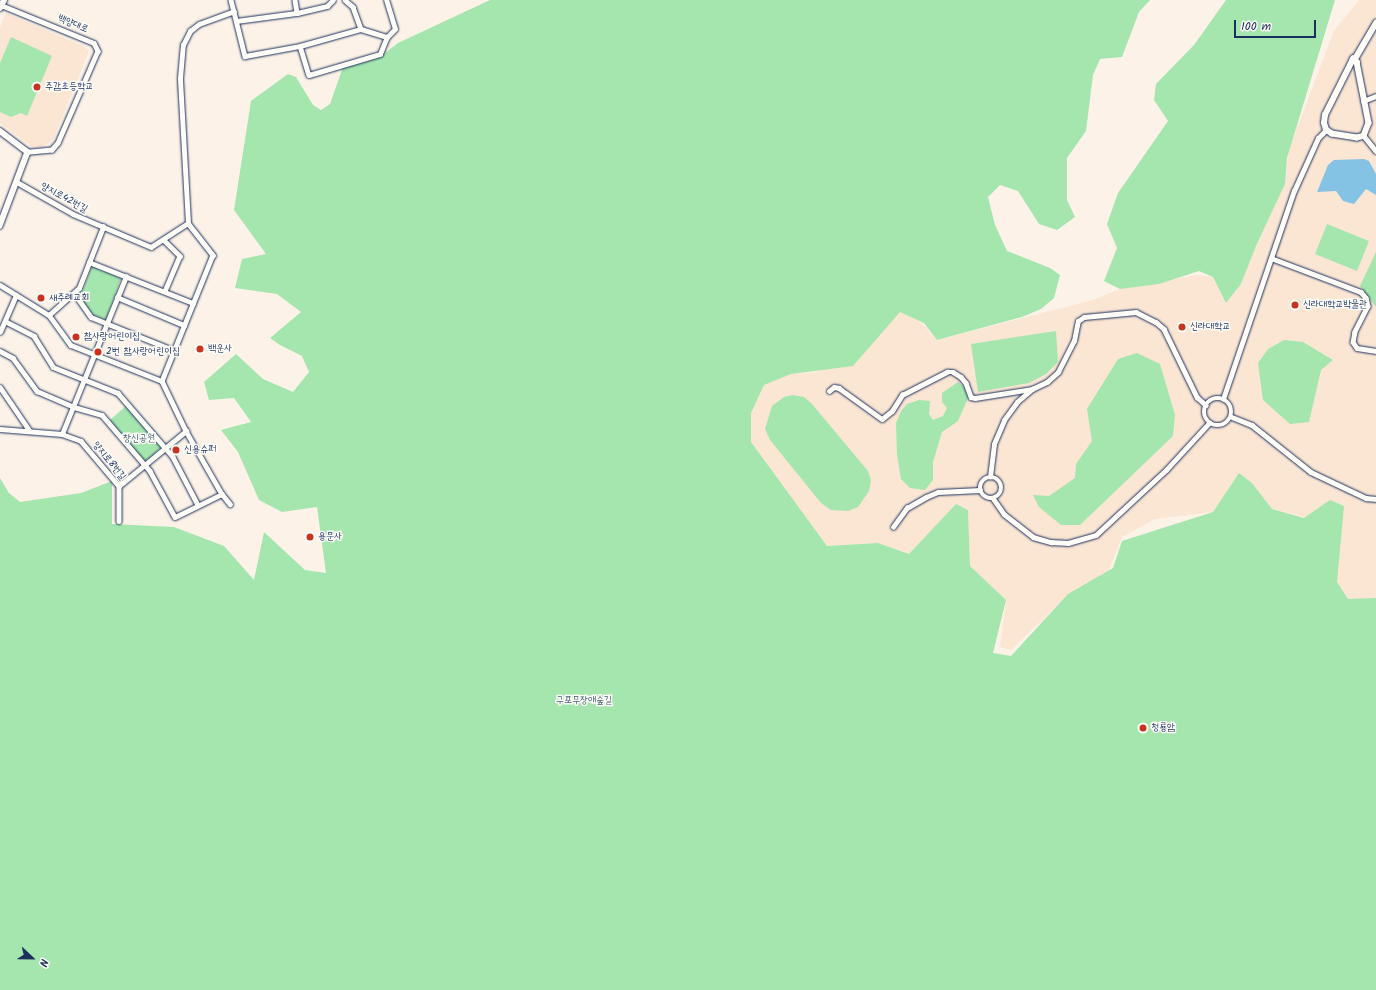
<!DOCTYPE html>
<meta charset="utf-8">
<style>
body{margin:0}
#map{position:relative;width:1376px;height:990px;overflow:hidden;background:#fcf2e7;font-family:Kalam,"Poor Story",sans-serif}
div>[style]{position:absolute}
[style*='--x']{left:calc(var(--x)*1px);top:calc(var(--y)*1px);width:calc(var(--w)*1px);rotate:calc(var(--a)*1deg)}
.built>*{inset:0;background:#fbe6d4}
.green>*{inset:0;background:#a5e5ae}
.water>*{inset:0;background:#84c3e4}
.roads{filter:drop-shadow(0 0 1px #1b2f5e) drop-shadow(0 0 1px #1b2f5e)}
.minor>*{height:4.5px;margin:-2.25px;padding:0 2.25px;transform-origin:2.25px;border-radius:2.25px;background:#fdfcf7}
.minor>.ring{margin:-2.25px;padding:0;box-sizing:content-box;background:none;border:4.5px solid #fdfcf7;border-radius:50%}
.tertiary>*{height:5.5px;margin:-2.75px;padding:0 2.75px;transform-origin:2.75px;border-radius:2.75px;background:#fdfcf7}
.secondary>*{height:6px;margin:-3px;padding:0 3px;transform-origin:3px;border-radius:3px;background:#fdfcf7}
.dots>*{width:11px;height:11px;translate:-50% -50%;box-sizing:border-box;border:2px solid #fdfcf7;border-radius:50%}
span{translate:-50% -50%;white-space:nowrap;text-align:center;line-height:1.15;-webkit-text-stroke:3px #fdfcf7;paint-order:stroke}
.street-label{font-size:10px;color:#1b2f5e}
.poi-label{font-size:10px;color:#1b2f5e}
.left{translate:0 -50%;text-align:left}
.park-label{font-size:10px;color:#3e5c72}
.north{position:absolute;left:12px;top:938px;width:40px;height:40px;-webkit-text-stroke:3px #fdfcf7;paint-order:stroke;rotate:112deg;font-size:11px;font-weight:700;line-height:16px;text-align:center;color:#1b2f5e}
.north::after{content:'';display:block;margin:auto;width:14px;height:18px;background:#1b2f5e;clip-path:polygon(50% 0,100% 100%,50% 72%,0 100%)}
.scale{position:absolute;left:1234px;top:20px;width:82px;height:18px;box-sizing:border-box;border:2px solid #1b2f5e;border-top:0;padding-left:5px;font-size:12px;line-height:14px;white-space:nowrap;color:#1b2f5e;-webkit-text-stroke:3px #fdfcf7;paint-order:stroke}
</style>
<div id="map">
<div class="built">
<i style="clip-path:polygon(1359px 0,1376px 0,1376px 600px,1347px 605px,1335px 586px,1321px 514px,1304px 517px,1272px 509px,1252px 483px,1239px 473px,1213px 512px,1155px 519px,1122px 537px,1109px 570px,1064px 599px,1011px 650px,1000px 647px,1006px 600px,970px 566px,968px 509px,956px 505px,909px 554px,878px 543px,827px 546px,751px 442px,751px 413px,764px 385px,791px 374px,817px 372px,900px 312px,920px 321px,937px 340px,1093px 300px,1120px 289px,1197px 275px,1213px 277px,1226px 303px,1241px 284px,1256px 246px,1285px 184px,1289px 149px,1334px 31px)"></i>
<i style="clip-path:polygon(6px 13px,83px 46px,89px 51px,53px 140px,43px 147px,34px 148px,0 123px,0 27px)"></i>
</div>
<div class="green">
<i style="clip-path:polygon(490px 0,1150px 0,1139px 12px,1122px 57px,1100px 59px,1093px 75px,1086px 131px,1067px 158px,1067px 200px,1075px 217px,1057px 230px,1039px 224px,1018px 191px,1000px 185px,988px 197px,995px 225px,1007px 251px,1050px 268px,1060px 275px,1054px 298px,1041px 309px,1022px 317px,937px 340px,924px 323px,900px 312px,853px 366px,791px 374px,764px 385px,751px 413px,751px 442px,827px 546px,878px 543px,909px 554px,956px 504px,968px 510px,970px 566px,1006px 600px,993px 653px,1011px 656px,1068px 594px,1113px 568px,1122px 541px,1213px 512px,1239px 473px,1252px 483px,1272px 509px,1304px 518px,1330px 500px,1344px 506px,1337px 582px,1348px 599px,1376px 598px,1376px 990px,0 990px,0 478px,9px 493px,20px 502px,81px 493px,112px 481px,112px 524px,174px 527px,224px 546px,254px 580px,264px 532px,305px 570px,326px 573px,317px 507px,282px 512px,259px 500px,238px 452px,221px 430px,251px 422px,234px 398px,209px 400px,204px 382px,236px 354px,263px 379px,293px 392px,309px 372px,302px 356px,280px 345px,270px 338px,301px 312px,277px 294px,235px 288px,242px 259px,266px 254px,234px 210px,251px 101px,288px 74px,296px 77px,313px 105px,321px 110px,330px 104px,343px 67px,381px 56px,398px 43px)"></i>
<i style="clip-path:polygon(1226px 0,1335px 0,1287px 158px,1285px 184px,1256px 246px,1241px 284px,1226px 303px,1213px 277px,1199px 271px,1159px 284px,1120px 289px,1104px 281px,1117px 248px,1107px 224px,1118px 193px,1168px 121px,1154px 100px,1156px 84px,1194px 45px)"></i>
<i style="clip-path:polygon(11px 37px,52px 56px,27px 116px,21px 113px,11px 117px,0 112px,0 63px)"></i>
<i style="clip-path:polygon(1327px 224px,1369px 241px,1357px 271px,1315px 254px)"></i>
<i style="clip-path:polygon(1376px 252px,1376px 307px,1360px 286px)"></i>
<i style="clip-path:polygon(92px 266px,121px 278px,106px 320px,93px 315px,78px 295px,84px 288px)"></i>
<i style="clip-path:polygon(1056px 331px,1058px 362px,1046px 374px,1029px 383px,978px 392px,971px 344px)"></i>
<i style="clip-path:polygon(1284px 340px,1303px 342px,1333px 360px,1321px 370px,1309px 422px,1290px 424px,1263px 400px,1258px 363px,1268px 349px)"></i>
<i style="clip-path:polygon(1137px 353px,1160px 364px,1175px 415px,1173px 436px,1080px 525px,1061px 525px,1039px 507px,1033px 495px,1049px 496px,1075px 478px,1076px 464px,1092px 441px,1087px 409px,1118px 359px)"></i>
<i style="clip-path:polygon(958px 382px,965px 388px,968px 398px,958px 421px,942px 432px,933px 462px,933px 480px,925px 490px,910px 488px,901px 479px,897px 454px,896px 423px,901px 411px,907px 404px,919px 400px,930px 401px,929px 414px,933px 420px,943px 416px,947px 408px,942px 402px,942px 393px)"></i>
<i style="clip-path:polygon(793px 395px,804px 397px,812px 404px,868px 471px,871px 480px,869px 491px,858px 507px,848px 511px,831px 510px,821px 503px,770px 440px,765px 429px,772px 406px,784px 397px)"></i>
<i style="clip-path:polygon(126px 406px,161px 447px,163px 445px,145px 463px,110px 420px)"></i>
</div>
<div class="water">
<i style="clip-path:polygon(1364px 159px,1369px 161px,1376px 174px,1376px 195px,1366px 189px,1354px 204px,1343px 201px,1336px 191px,1317px 192px,1328px 165px,1334px 160px)"></i>
</div>
<div class="roads">
<div class="minor">
<i style="--x:231;--y:0;--w:58;--a:76"></i>
<i style="--x:245;--y:56;--w:56;--a:-10.3"></i>
<i style="--x:300;--y:46;--w:63;--a:-15.6"></i>
<i style="--x:295;--y:0;--w:13;--a:81"></i>
<i style="--x:345;--y:0;--w:11;--a:41"></i>
<i style="--x:353;--y:7;--w:23;--a:70"></i>
<i style="--x:1;--y:5;--w:100;--a:22.2"></i>
<i style="--x:94;--y:43;--w:9;--a:63"></i>
<i style="--x:98;--y:51;--w:100;--a:113.5"></i>
<i style="--x:58;--y:143;--w:9;--a:131"></i>
<i style="--x:52;--y:150;--w:24;--a:175"></i>
<i style="--x:236;--y:21;--w:62;--a:-7.5"></i>
<i style="--x:297;--y:13;--w:31;--a:-13"></i>
<i style="--x:327;--y:6;--w:8;--a:-45"></i>
<i style="--x:361;--y:29;--w:27;--a:17"></i>
<i style="--x:300;--y:46;--w:30;--a:73"></i>
<i style="--x:309;--y:75;--w:74;--a:-16.5"></i>
<i style="--x:380;--y:54;--w:18;--a:-68"></i>
<i style="--x:387;--y:37;--w:11;--a:-45"></i>
<i style="--x:395;--y:29;--w:30;--a:-107"></i>
<i style="--x:1363;--y:101;--w:14;--a:-21"></i>
<i style="--x:1364;--y:136;--w:19;--a:51"></i>
<i style="--x:17;--y:182;--w:64;--a:29.7"></i>
<i style="--x:73;--y:214;--w:85;--a:22.9"></i>
<i style="--x:151;--y:247;--w:44;--a:-33"></i>
<i style="--x:188;--y:223;--w:41;--a:52"></i>
<i style="--x:213;--y:255;--w:136;--a:112"></i>
<i style="--x:188;--y:223;--w:145;--a:-93.2"></i>
<i style="--x:180;--y:78;--w:33;--a:-85"></i>
<i style="--x:183;--y:45;--w:16;--a:-63"></i>
<i style="--x:190;--y:31;--w:11;--a:-38"></i>
<i style="--x:199;--y:24;--w:37;--a:-20"></i>
<i style="--x:164;--y:240;--w:23;--a:45"></i>
<i style="--x:180;--y:256;--w:38;--a:113"></i>
<i style="--x:1271;--y:258;--w:96;--a:20.7"></i>
<i style="--x:1361;--y:292;--w:8;--a:50"></i>
<i style="--x:1366;--y:298;--w:8;--a:76"></i>
<i style="--x:1368;--y:306;--w:29;--a:117"></i>
<i style="--x:1355;--y:332;--w:10;--a:101"></i>
<i style="--x:1353;--y:342;--w:7;--a:56"></i>
<i style="--x:1357;--y:348;--w:19;--a:9"></i>
<i style="--x:89;--y:262;--w:112;--a:21.5"></i>
<i style="--x:0;--y:285;--w:57;--a:31.5"></i>
<i style="--x:49;--y:315;--w:37;--a:54"></i>
<i style="--x:71;--y:345;--w:98;--a:21.6"></i>
<i style="--x:162;--y:381;--w:55;--a:64.4"></i>
<i style="--x:186;--y:431;--w:73;--a:60.3"></i>
<i style="--x:222;--y:494;--w:13;--a:51"></i>
<i style="--x:75;--y:294;--w:28;--a:55"></i>
<i style="--x:91;--y:317;--w:88;--a:21.9"></i>
<i style="--x:117;--y:297;--w:73;--a:22.7"></i>
<i style="--x:49;--y:315;--w:40;--a:-42"></i>
<i style="--x:79;--y:288;--w:66;--a:-68.5"></i>
<i style="--x:5;--y:321;--w:33;--a:27"></i>
<i style="--x:34;--y:336;--w:36;--a:58"></i>
<i style="--x:53;--y:367;--w:70;--a:21.8"></i>
<i style="--x:118;--y:393;--w:84;--a:49.3"></i>
<i style="--x:173;--y:457;--w:54;--a:62.5"></i>
<i style="--x:0;--y:332;--w:40;--a:-66.6"></i>
<i style="--x:0;--y:351;--w:15;--a:28"></i>
<i style="--x:13;--y:358;--w:41;--a:54"></i>
<i style="--x:37;--y:391;--w:40;--a:23.4"></i>
<i style="--x:74;--y:407;--w:29;--a:16"></i>
<i style="--x:102;--y:415;--w:74;--a:49.4"></i>
<i style="--x:150;--y:471;--w:52;--a:61.5"></i>
<i style="--x:175;--y:517;--w:52;--a:-26.1"></i>
<i style="--x:0;--y:387;--w:53;--a:55.7"></i>
<i style="--x:829;--y:391;--w:6;--a:-39"></i>
<i style="--x:834;--y:387;--w:5;--a:11"></i>
<i style="--x:839;--y:388;--w:53;--a:35.8"></i>
<i style="--x:882;--y:419;--w:13;--a:-39"></i>
<i style="--x:892;--y:411;--w:19;--a:-58"></i>
<i style="--x:902;--y:395;--w:51;--a:-27.1"></i>
<i style="--x:947;--y:372;--w:6;--a:0"></i>
<i style="--x:953;--y:372;--w:9;--a:32"></i>
<i style="--x:961;--y:377;--w:8;--a:50"></i>
<i style="--x:966;--y:383;--w:15;--a:70"></i>
<i style="--x:971;--y:397;--w:4;--a:14"></i>
<i style="--x:975;--y:398;--w:58;--a:-9"></i>
<i class="ring" style="left:1204px;top:398px;width:23.5px;height:23.5px"></i>
<i style="--x:1223;--y:399;--w:220;--a:-71.2"></i>
<i style="--x:1294;--y:191;--w:58;--a:-65.6"></i>
<i style="--x:1318;--y:138;--w:11;--a:-45"></i>
<i style="--x:1232;--y:417;--w:22;--a:22"></i>
<i style="--x:1252;--y:425;--w:75;--a:38.5"></i>
<i style="--x:1311;--y:472;--w:61;--a:25.3"></i>
<i style="--x:1366;--y:498;--w:10;--a:6"></i>
<i style="--x:0;--y:429;--w:62;--a:4.6"></i>
<i style="--x:62;--y:434;--w:20;--a:20"></i>
<i style="--x:81;--y:441;--w:59;--a:49.8"></i>
<i style="--x:119;--y:486;--w:35;--a:90"></i>
<i style="--x:62;--y:434;--w:170;--a:-67.9"></i>
<i style="--x:990;--y:477;--w:33;--a:-83"></i>
<i style="--x:994;--y:444;--w:26;--a:-67"></i>
<i style="--x:1004;--y:420;--w:22;--a:-54"></i>
<i style="--x:1017;--y:402;--w:20;--a:-41"></i>
<i style="--x:1032;--y:389;--w:17;--a:-25"></i>
<i style="--x:1047;--y:382;--w:15;--a:-42"></i>
<i style="--x:1058;--y:372;--w:35;--a:-63"></i>
<i style="--x:1074;--y:341;--w:20;--a:-79"></i>
<i style="--x:1078;--y:321;--w:7;--a:-34"></i>
<i style="--x:1084;--y:317;--w:52;--a:-5.5"></i>
<i style="--x:1136;--y:312;--w:22;--a:27"></i>
<i style="--x:1156;--y:322;--w:11;--a:41"></i>
<i style="--x:1164;--y:329;--w:76;--a:64.1"></i>
<i style="--x:1197;--y:397;--w:12;--a:42"></i>
<i class="ring" style="left:980px;top:477px;width:17.5px;height:17.5px"></i>
<i style="--x:119;--y:486;--w:87;--a:-39.4"></i>
<i style="--x:993;--y:498;--w:19;--a:55"></i>
<i style="--x:1004;--y:514;--w:37;--a:38"></i>
<i style="--x:1033;--y:537;--w:19;--a:16"></i>
<i style="--x:1051;--y:542;--w:17;--a:3"></i>
<i style="--x:1068;--y:543;--w:29;--a:-16"></i>
<i style="--x:1096;--y:535;--w:96;--a:-42.9"></i>
<i style="--x:1166;--y:470;--w:64;--a:-47.5"></i>
<i style="--x:893;--y:527;--w:24;--a:-54"></i>
<i style="--x:907;--y:508;--w:22;--a:-30"></i>
<i style="--x:926;--y:497;--w:13;--a:-23"></i>
<i style="--x:938;--y:492;--w:42;--a:-2.7"></i>
</div>
<div class="tertiary">
<i style="--x:1353;--y:59;--w:5;--a:37"></i>
<i style="--x:1357;--y:62;--w:62;--a:78.9"></i>
<i style="--x:1369;--y:123;--w:14;--a:111"></i>
<i style="--x:1364;--y:136;--w:7;--a:164"></i>
<i style="--x:1357;--y:138;--w:25;--a:-171"></i>
<i style="--x:1332;--y:134;--w:7;--a:-146"></i>
<i style="--x:1326;--y:130;--w:7;--a:-106"></i>
<i style="--x:1324;--y:123;--w:8;--a:-83"></i>
<i style="--x:1325;--y:115;--w:63;--a:-63.4"></i>
<i style="--x:1355;--y:59;--w:42;--a:-59.7"></i>
<i style="--x:0;--y:131;--w:35;--a:37"></i>
<i style="--x:28;--y:152;--w:79;--a:110.7"></i>
</div>
<div class="secondary">
<i style="--x:0;--y:8;--w:9;--a:-63"></i>
</div>
</div>
<div class="dots">
<i style="left:37px;top:87px;background:#c8321e"></i>
<i style="left:41px;top:298px;background:#c8321e"></i>
<i style="left:1295px;top:305px;background:#c8321e"></i>
<i style="left:1182px;top:327px;background:#c8321e"></i>
<i style="left:76px;top:337px;background:#c8321e"></i>
<i style="left:200px;top:349px;background:#c8321e"></i>
<i style="left:98px;top:352px;background:#c8321e"></i>
<i style="left:176px;top:450px;background:#c8321e"></i>
<i style="left:310px;top:537px;background:#c8321e"></i>
<i style="left:1143px;top:728px;background:#c8321e"></i>
</div>
<div class="street-label">
<span style="left:73px;top:24px;rotate:23deg">백양대로</span>
<span style="left:64px;top:198px;rotate:29deg">양지로42번길</span>
<span style="left:109px;top:461px;rotate:51deg">양지로8번길</span>
</div>
<div class="poi-label">
<span class="left" style="left:45px;top:87px">주감초등학교</span>
<span class="left" style="left:49px;top:298px">새주례교회</span>
<span class="left" style="left:1303px;top:305px">신라대학교박물관</span>
<span class="left" style="left:1190px;top:327px">신라대학교</span>
<span class="left" style="left:84px;top:337px">참사랑어린이집</span>
<span class="left" style="left:208px;top:349px">백운사</span>
<span class="left" style="left:106px;top:352px">2번 참사랑어린이집</span>
<span class="left" style="left:184px;top:450px">신용슈퍼</span>
<span class="left" style="left:318px;top:537px">용문사</span>
<span class="left" style="left:1151px;top:728px">청룡암</span>
</div>
<div class="park-label">
<span style="left:139px;top:439px">창신공원</span>
<span style="left:584px;top:701px">구포무장애숲길</span>
</div>
<div class="north">N</div>
<div class="scale">100 m</div>
</div>
